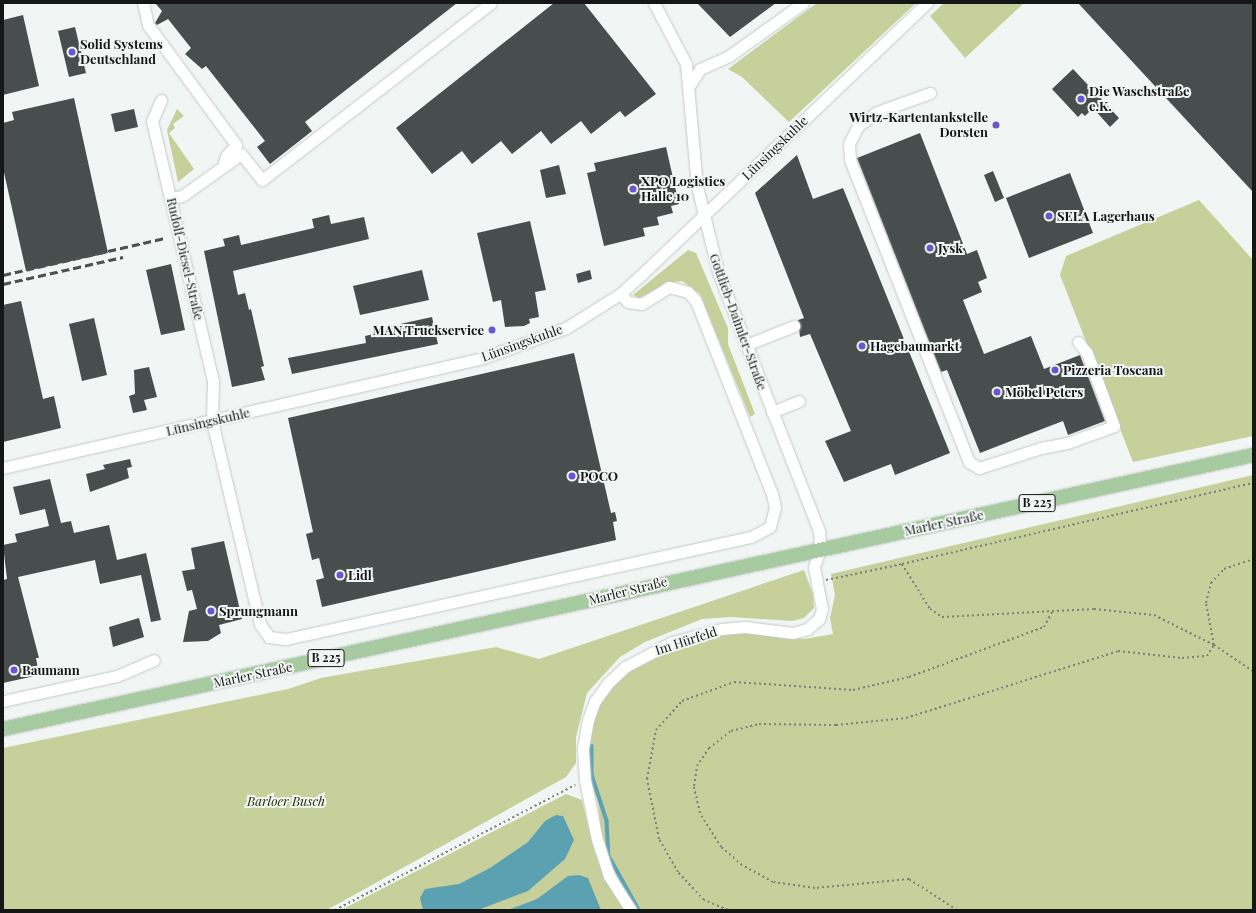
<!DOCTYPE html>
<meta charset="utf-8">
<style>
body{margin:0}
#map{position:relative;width:1256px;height:913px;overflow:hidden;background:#f1f6f4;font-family:"Playfair Display",serif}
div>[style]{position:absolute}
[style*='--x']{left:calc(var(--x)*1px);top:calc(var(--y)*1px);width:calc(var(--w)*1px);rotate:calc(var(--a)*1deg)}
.green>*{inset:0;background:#c7d09b}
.water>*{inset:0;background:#5ba1b1}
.stream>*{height:3.5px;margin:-1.75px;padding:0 1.75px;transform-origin:1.75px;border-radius:1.75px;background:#5ba1b1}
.building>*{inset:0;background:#484e4d}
.path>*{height:2px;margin-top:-1px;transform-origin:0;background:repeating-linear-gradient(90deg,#7b7f7d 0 2px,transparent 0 5px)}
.roads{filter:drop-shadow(0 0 1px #c3c9c6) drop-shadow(0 0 1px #c3c9c6)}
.minor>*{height:11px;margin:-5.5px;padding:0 5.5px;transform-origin:5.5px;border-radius:5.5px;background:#fff}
.major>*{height:14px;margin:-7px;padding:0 7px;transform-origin:7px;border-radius:7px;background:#a7caa0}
.rail>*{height:3px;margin-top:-1.5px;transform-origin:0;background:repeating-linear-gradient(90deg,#4d504f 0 8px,transparent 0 12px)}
.dots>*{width:11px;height:11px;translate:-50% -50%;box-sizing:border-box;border:2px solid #f1f6f4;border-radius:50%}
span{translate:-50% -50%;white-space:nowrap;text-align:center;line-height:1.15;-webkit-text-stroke:4px #f1f6f4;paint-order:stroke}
.shield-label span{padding:1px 3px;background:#f1f6f4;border:1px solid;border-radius:3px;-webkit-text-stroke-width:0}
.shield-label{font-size:12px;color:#151716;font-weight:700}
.poi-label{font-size:13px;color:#151716;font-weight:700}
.left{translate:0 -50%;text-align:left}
.right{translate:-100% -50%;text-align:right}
.street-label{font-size:13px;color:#151716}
.park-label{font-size:13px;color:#292d02;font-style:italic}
.frame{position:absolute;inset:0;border:4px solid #151716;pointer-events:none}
</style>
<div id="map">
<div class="green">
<i style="clip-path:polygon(817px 3px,916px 3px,789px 122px,742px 77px,728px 69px)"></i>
<i style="clip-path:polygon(944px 3px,1024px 3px,965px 58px,930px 16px)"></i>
<i style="clip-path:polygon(177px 109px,184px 116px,173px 124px,175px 128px,169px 133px,194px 169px,178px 182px,167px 130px)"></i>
<i style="clip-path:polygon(1199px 200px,1253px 260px,1253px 436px,1133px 462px,1060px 275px,1066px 256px)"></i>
<i style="clip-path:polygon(688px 250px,696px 253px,728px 328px,728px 344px,755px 414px,750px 417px,700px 294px,682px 281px,668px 283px,639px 298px,633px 295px)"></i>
<i style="clip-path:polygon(1253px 475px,1253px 910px,639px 910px,623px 890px,602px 841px,598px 803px,588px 773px,589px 737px,595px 707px,613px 681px,635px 663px,663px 649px,736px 630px,804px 639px,833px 634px,830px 618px,835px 595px,831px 574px)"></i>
<i style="clip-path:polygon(804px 570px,813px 594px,814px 608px,804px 618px,793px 621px,731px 617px,702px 619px,645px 642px,620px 657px,587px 693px,576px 737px,576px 763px,566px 777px,327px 910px,3px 910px,3px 748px,288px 689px,321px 678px,496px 647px,539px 659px)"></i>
<i style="clip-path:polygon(566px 794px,582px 800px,595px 853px,624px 910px,341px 910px)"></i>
</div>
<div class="water">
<i style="clip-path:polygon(556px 815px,563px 816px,574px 840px,565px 859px,528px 891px,478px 910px,423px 910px,420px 898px,425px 889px,459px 884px,490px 868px,528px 842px,545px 821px)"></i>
<i style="clip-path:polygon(579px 875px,588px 878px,601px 910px,508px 910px,537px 899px,568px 876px)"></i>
</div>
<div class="stream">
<i style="--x:592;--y:746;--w:29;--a:90"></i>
<i style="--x:592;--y:775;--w:48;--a:71.9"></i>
<i style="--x:607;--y:821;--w:35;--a:87"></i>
<i style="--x:609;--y:856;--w:62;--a:60.9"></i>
</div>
<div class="building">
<i style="clip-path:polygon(155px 3px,457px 3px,305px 122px,312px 131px,270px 164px,257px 147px,265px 141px,206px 66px,202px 69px,185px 54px,191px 48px,168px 19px,157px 25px,155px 23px,162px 11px)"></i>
<i style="clip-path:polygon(554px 3px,584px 3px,656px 94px,625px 117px,620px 111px,591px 134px,581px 121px,551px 144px,541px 131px,512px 154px,501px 141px,472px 164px,462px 151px,432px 174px,396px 128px)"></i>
<i style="clip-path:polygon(697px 3px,776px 3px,730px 37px)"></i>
<i style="clip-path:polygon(1078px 3px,1253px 3px,1253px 192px)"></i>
<i style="clip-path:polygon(23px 15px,39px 86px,3px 95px,3px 20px)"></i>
<i style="clip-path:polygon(75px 27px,86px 73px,69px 77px,58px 31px)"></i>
<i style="clip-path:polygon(1073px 69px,1119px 118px,1110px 127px,1093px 108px,1085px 116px,1082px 113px,1078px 117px,1052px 89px)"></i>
<i style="clip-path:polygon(74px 98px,108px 253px,26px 271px,3px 168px,3px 123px,14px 120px,12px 112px)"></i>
<i style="clip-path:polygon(134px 109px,138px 127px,115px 132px,111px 114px)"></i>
<i style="clip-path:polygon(920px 133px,967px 254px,977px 250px,987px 278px,978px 282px,982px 292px,963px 300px,984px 354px,1031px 336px,1044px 369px,1080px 355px,1105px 421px,1068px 435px,1063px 421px,980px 453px,947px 370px,941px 372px,857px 158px)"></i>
<i style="clip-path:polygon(666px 147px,679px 204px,671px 206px,673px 213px,657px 217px,659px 225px,643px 228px,645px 236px,604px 246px,587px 173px,596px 171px,594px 163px)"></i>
<i style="clip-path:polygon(797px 155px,813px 199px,843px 188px,950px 453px,895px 475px,891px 464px,844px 482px,825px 441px,851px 431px,810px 334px,800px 337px,798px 320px,804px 318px,755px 193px)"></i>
<i style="clip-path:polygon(559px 165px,566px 194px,546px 198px,540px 170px)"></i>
<i style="clip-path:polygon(993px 171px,1004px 198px,995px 202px,984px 175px)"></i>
<i style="clip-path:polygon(1070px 173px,1093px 233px,1029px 258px,1006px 198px)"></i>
<i style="clip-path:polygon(329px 215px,331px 224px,364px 217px,369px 239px,233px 271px,238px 295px,245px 293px,249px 310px,251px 309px,264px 366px,261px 367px,265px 380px,232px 387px,204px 251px,225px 246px,223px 239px,239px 235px,241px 245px,314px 228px,312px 219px)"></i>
<i style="clip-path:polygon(530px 221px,546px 290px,535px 292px,539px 317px,529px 319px,530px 323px,524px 326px,505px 327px,501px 300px,493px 302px,477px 233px)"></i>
<i style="clip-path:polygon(171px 264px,185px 330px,161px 335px,146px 270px)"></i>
<i style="clip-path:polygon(422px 270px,429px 300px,360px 315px,353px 286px)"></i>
<i style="clip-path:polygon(590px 270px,592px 279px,578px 283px,576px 274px)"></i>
<i style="clip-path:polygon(21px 301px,43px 399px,54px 396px,61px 428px,3px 442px,3px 305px)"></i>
<i style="clip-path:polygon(432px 317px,438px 344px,292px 374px,288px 358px,366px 343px,365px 336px,374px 334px,373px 330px)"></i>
<i style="clip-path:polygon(94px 318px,107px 375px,82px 381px,69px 324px)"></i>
<i style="clip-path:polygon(574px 353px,611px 513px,615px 512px,617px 521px,613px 522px,616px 540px,322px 607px,316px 580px,324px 578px,319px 558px,312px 560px,306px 534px,313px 532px,288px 418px)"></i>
<i style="clip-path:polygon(149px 367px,157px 397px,144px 400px,147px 410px,133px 413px,129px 396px,135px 394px,134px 370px)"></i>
<i style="clip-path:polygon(130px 459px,132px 467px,127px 468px,129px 478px,90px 492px,86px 474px,105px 469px,103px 465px)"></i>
<i style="clip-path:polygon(50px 479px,61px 523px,71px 521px,74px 533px,109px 525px,117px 560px,146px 553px,161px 620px,151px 622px,141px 575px,100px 584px,95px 560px,18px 577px,39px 658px,36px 658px,39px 675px,3px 683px,3px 580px,7px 579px,3px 545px,17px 542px,15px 534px,49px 526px,45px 509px,20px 515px,13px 487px)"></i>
<i style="clip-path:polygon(224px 541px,242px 619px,219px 625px,221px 633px,208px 641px,183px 642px,189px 611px,197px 609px,192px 590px,187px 591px,182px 571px,195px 569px,191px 548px)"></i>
<i style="clip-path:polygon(139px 618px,144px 637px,113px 647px,109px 627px)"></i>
</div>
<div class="path">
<i style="--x:902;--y:564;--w:360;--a:-13"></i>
<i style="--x:826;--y:580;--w:78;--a:-11.9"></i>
<i style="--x:902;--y:564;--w:53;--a:58.1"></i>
<i style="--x:930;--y:609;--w:14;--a:34"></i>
<i style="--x:942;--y:617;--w:152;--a:-3"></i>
<i style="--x:1094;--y:609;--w:60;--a:5.7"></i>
<i style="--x:1154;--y:615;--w:67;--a:26.6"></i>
<i style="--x:1214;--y:645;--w:47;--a:33.7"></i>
<i style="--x:335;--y:910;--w:271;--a:-27.5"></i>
<i style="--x:728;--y:910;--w:26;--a:-157"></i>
<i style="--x:704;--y:900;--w:38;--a:-133"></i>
<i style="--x:678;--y:872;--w:38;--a:-120"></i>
<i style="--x:659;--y:839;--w:61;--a:-101.3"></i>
<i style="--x:647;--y:779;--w:50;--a:-79.6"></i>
<i style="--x:656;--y:730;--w:39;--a:-48"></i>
<i style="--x:682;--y:701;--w:55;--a:-20.1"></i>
<i style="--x:734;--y:682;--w:119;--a:3.8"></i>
<i style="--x:853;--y:690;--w:57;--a:-13.1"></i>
<i style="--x:909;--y:677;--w:144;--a:-20.3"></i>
<i style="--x:1044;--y:627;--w:19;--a:-62"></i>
<i style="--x:957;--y:910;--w:57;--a:-147.1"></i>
<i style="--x:909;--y:879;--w:94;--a:174.5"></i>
<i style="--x:815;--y:888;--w:42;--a:-171.9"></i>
<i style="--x:773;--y:882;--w:35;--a:-151"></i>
<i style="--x:742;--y:865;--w:28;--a:-139"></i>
<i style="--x:721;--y:847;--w:40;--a:-122"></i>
<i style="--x:700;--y:813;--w:28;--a:-103"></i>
<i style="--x:694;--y:786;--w:20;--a:-81"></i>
<i style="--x:697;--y:766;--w:22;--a:-56"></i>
<i style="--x:709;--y:748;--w:28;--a:-38"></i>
<i style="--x:731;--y:731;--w:29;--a:-14"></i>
<i style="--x:759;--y:724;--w:77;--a:0.7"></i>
<i style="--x:836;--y:725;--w:70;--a:-5.7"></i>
<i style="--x:906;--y:718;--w:222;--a:-17.5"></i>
<i style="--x:1118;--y:651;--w:64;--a:6.2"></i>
<i style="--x:1182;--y:658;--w:25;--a:-5"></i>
<i style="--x:1207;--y:656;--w:13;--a:-58"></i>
<i style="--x:1214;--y:645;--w:43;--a:-100.8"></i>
<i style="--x:1206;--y:603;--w:21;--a:-76"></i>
<i style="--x:1211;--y:583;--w:19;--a:-47"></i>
<i style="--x:1224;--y:569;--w:31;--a:-19"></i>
</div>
<div class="roads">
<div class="minor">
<i style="--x:143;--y:3;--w:23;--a:77"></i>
<i style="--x:148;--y:25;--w:149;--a:53.7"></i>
<i style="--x:236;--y:145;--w:15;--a:132"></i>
<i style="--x:226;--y:156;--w:7;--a:106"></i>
<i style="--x:689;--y:86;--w:20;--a:-57"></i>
<i style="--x:700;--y:69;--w:32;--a:-24"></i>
<i style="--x:729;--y:56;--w:91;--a:-35.6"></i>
<i style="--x:930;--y:93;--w:56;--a:160.3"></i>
<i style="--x:877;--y:112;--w:24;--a:144"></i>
<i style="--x:858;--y:126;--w:20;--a:117"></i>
<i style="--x:849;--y:144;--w:16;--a:86"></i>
<i style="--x:850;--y:160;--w:325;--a:68.5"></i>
<i style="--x:969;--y:462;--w:12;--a:31"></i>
<i style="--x:979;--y:468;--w:65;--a:-17.9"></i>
<i style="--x:1041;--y:448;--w:26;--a:-11"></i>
<i style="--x:1067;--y:443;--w:50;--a:-19.9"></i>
<i style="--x:1114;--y:426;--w:78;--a:-110.3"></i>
<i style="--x:1087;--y:353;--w:14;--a:-129"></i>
<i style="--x:161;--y:100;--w:23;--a:113"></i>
<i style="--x:152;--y:121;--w:267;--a:76.8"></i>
<i style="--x:213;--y:381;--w:40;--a:91.4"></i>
<i style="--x:212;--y:421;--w:209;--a:76.7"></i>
<i style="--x:260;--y:624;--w:16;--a:55"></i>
<i style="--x:269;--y:637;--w:17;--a:7"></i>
<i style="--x:286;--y:639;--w:476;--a:-12.4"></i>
<i style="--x:751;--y:537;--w:21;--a:-28"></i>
<i style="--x:770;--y:527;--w:21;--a:-76"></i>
<i style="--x:775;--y:507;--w:13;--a:-103"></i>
<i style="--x:772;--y:494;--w:207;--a:-111.5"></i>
<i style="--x:696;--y:301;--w:12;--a:-132"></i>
<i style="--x:688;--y:292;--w:20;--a:-165"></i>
<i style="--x:669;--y:287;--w:32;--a:148"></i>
<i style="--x:642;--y:304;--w:14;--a:-172"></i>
<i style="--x:628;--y:302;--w:11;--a:-135"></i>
<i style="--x:171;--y:198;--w:11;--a:-10"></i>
<i style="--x:182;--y:196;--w:72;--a:-35.4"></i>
<i style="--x:241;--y:154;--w:33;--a:51"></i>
<i style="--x:262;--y:180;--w:289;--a:-37.7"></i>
<i style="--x:746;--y:345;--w:52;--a:-21.6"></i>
<i style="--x:772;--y:412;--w:29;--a:-22"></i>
<i style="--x:3;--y:468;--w:492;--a:-12.9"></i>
<i style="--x:483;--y:358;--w:88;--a:-19.9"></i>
<i style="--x:566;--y:328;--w:64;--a:-32.2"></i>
<i style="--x:620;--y:294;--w:25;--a:-42"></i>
<i style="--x:639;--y:277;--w:398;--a:-43.6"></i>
<i style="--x:3;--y:701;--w:117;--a:-12.4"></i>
<i style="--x:117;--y:676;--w:40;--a:-23.4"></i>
<i style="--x:631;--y:910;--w:40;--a:-122.9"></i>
<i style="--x:609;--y:876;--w:38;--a:-108"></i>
<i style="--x:597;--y:840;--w:61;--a:-101.3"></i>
<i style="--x:585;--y:780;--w:32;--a:-94"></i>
<i style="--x:583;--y:748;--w:28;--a:-80"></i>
<i style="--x:588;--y:720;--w:20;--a:-70"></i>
<i style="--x:595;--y:701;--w:22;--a:-54"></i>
<i style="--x:608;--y:683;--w:23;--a:-43"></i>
<i style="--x:625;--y:667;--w:53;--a:-28"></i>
<i style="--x:672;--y:642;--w:52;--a:-14.6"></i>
<i style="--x:722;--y:629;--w:23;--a:-5"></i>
<i style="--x:745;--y:627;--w:48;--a:7.1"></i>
<i style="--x:793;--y:633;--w:15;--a:-16"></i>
<i style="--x:807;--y:629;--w:16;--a:-40"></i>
<i style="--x:819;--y:619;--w:10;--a:-73"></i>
<i style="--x:822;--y:609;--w:43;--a:-100.8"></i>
<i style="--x:814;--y:567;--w:20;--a:-72"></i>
<i style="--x:820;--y:548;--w:17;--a:-93"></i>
<i style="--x:819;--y:531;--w:275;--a:-111.3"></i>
<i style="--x:719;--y:275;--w:91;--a:-104"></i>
<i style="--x:697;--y:187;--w:123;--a:-95.1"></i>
<i style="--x:686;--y:64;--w:69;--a:-117.7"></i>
</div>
<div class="major">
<i style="--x:3;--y:729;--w:1280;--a:-12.36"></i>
</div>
</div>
<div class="rail">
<i style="--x:3;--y:275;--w:166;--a:-12.9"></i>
<i style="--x:3;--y:284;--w:123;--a:-12.7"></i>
</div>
<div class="dots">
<i style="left:72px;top:52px;background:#6c56cf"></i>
<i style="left:1081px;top:99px;background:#6c56cf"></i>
<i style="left:996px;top:125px;background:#6c56cf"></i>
<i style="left:633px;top:189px;background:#6c56cf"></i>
<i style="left:1049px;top:216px;background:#6c56cf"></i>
<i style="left:930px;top:248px;background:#6c56cf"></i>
<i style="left:492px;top:330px;background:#6c56cf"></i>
<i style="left:862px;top:346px;background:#6c56cf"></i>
<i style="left:1055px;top:370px;background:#6c56cf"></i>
<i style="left:997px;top:392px;background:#6c56cf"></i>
<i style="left:572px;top:476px;background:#6c56cf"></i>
<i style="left:340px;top:575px;background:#6c56cf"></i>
<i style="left:211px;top:611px;background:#6c56cf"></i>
<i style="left:14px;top:670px;background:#6c56cf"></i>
</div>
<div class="shield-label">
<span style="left:1037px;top:503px">B 225</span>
<span style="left:326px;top:658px">B 225</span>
</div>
<div class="poi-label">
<span class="left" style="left:80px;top:52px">Solid Systems<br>Deutschland</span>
<span class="left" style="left:1089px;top:99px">Die Waschstraße<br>e.K.</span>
<span class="right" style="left:988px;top:125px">Wirtz-Kartentankstelle<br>Dorsten</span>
<span class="left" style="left:641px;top:189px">XPO Logistics<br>Halle 10</span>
<span class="left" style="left:1057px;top:216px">SELA Lagerhaus</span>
<span class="left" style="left:938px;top:248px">Jysk</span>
<span class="right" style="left:484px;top:330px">MAN Truckservice</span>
<span class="left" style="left:870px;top:346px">Hagebaumarkt</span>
<span class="left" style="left:1063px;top:370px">Pizzeria Toscana</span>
<span class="left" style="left:1005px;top:392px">Möbel Peters</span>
<span class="left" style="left:580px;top:476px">POCO</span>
<span class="left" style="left:348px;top:575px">Lidl</span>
<span class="left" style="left:219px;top:611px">Sprungmann</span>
<span class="left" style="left:22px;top:670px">Baumann</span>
</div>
<div class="street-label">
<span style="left:775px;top:148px;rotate:-44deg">Lünsingskuhle</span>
<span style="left:185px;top:259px;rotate:77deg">Rudolf-Diesel-Straße</span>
<span style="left:738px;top:322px;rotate:70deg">Gottlieb-Daimler-Straße</span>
<span style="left:522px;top:343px;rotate:-20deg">Lünsingskuhle</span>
<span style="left:208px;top:422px;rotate:-13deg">Lünsingskuhle</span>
<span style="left:944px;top:523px;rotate:-12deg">Marler Straße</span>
<span style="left:628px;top:591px;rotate:-14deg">Marler Straße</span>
<span style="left:686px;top:641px;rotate:-18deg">Im Hürfeld</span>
<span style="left:253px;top:675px;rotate:-12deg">Marler Straße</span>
</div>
<div class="park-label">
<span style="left:286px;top:801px">Barloer Busch</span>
</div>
<div class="frame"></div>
</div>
